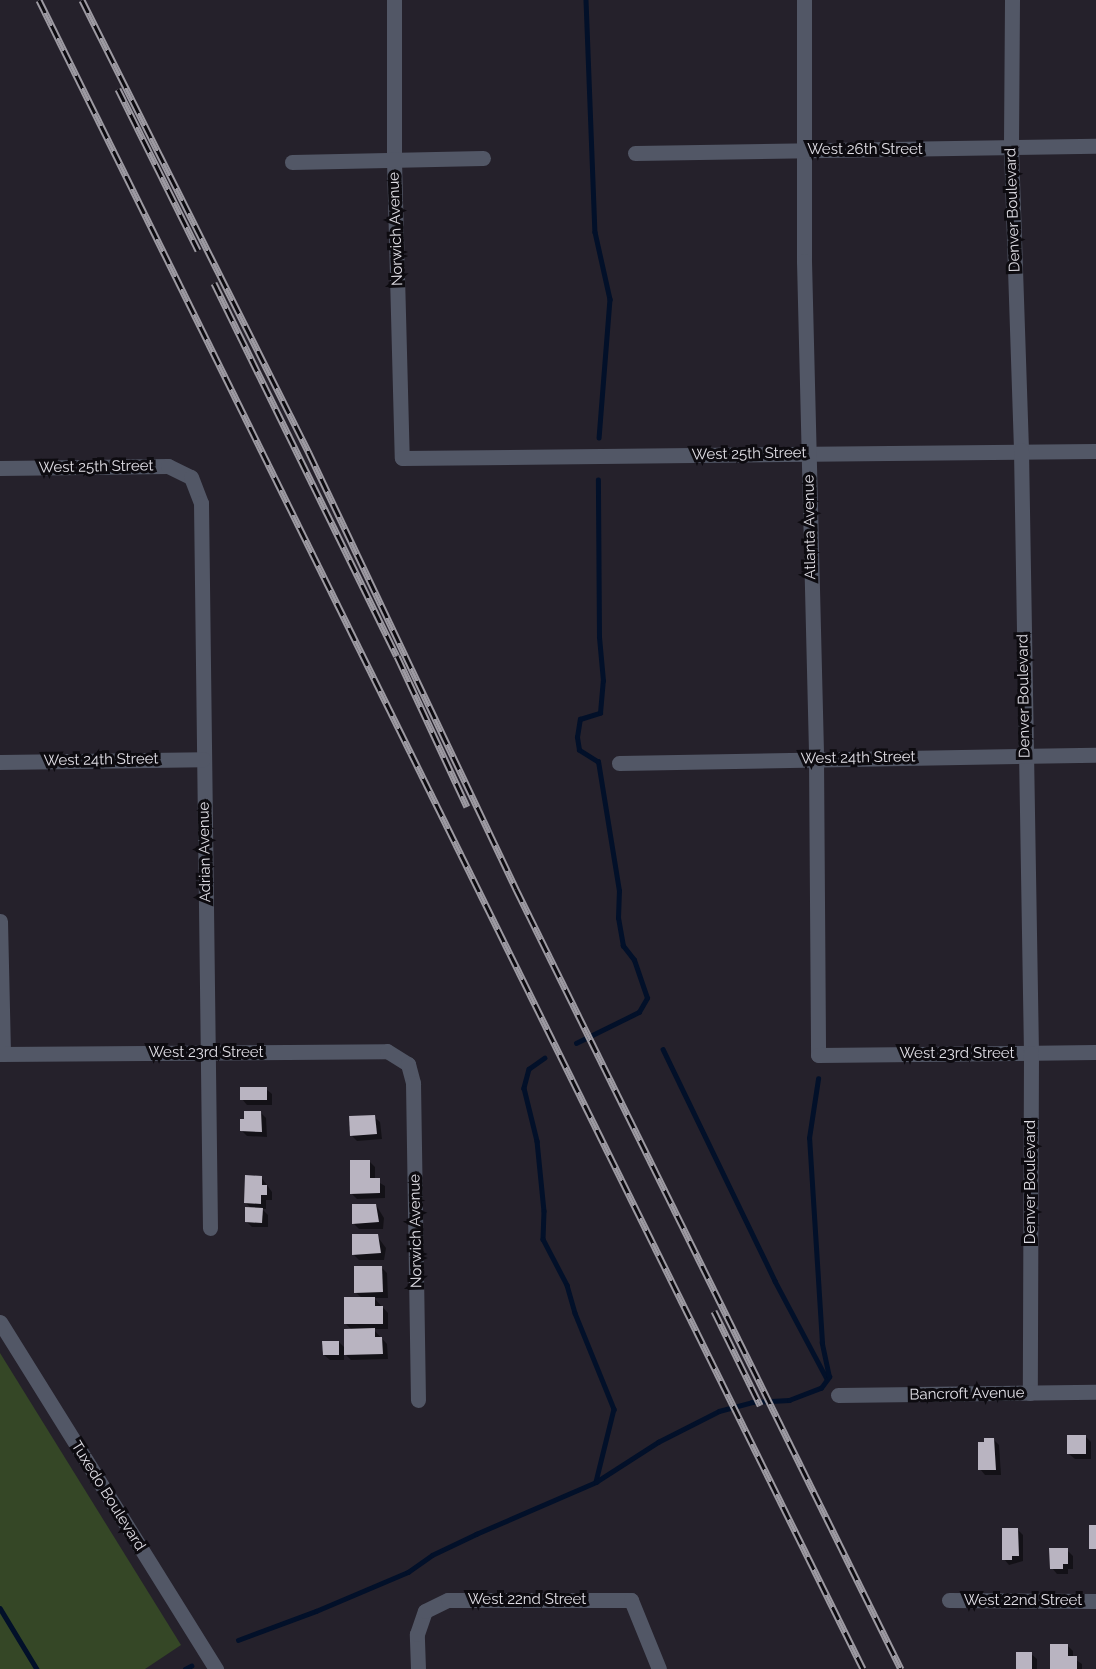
<!DOCTYPE html>
<style>
body{margin:0}
#map{position:relative;width:1096px;height:1669px;overflow:hidden;background:#25212b;font-family:Raleway,sans-serif}
div>[style]{position:absolute}
[style*='--x']{left:calc(var(--x)*1px);top:calc(var(--y)*1px);width:calc(var(--w)*1px);rotate:calc(var(--a)*1deg)}
.green>*{inset:0;background:#354726}
.shadow>*{inset:0;background:#0007}
.stream>*{height:4.5px;margin:-2.25px;padding:0 2.25px;transform-origin:2.25px;border-radius:2.25px;background:#021029}
.building>*{inset:0;background:#b9b4c1}
.minor>*{height:15px;margin:-7.5px;padding:0 7.5px;transform-origin:7.5px;border-radius:7.5px;background:#525766}
.rail>*{height:7px;margin-top:-3.5px;transform-origin:0;background:repeating-linear-gradient(90deg,#0d0b10 0 14px,#9d9aa2 0 28px);box-sizing:border-box;border-block:2px solid #9d9aa2}
span{translate:-50% -50%;white-space:nowrap;text-align:center;line-height:1.15;-webkit-text-stroke:6px #0d0b10;paint-order:stroke}
.street-label{font-size:15px;color:#e1dfe6}
</style>
<div id="map">
<div class="green">
<i style="clip-path:polygon(0 1353px,181px 1645px,145px 1669px,0 1669px)"></i>
</div>
<div class="shadow">
<i style="clip-path:polygon(266px 1089px,272px 1094px,272px 1105px,247px 1105px,242px 1099px)"></i>
<i style="clip-path:polygon(261px 1113px,266px 1118px,267px 1137px,247px 1136px,241px 1130px)"></i>
<i style="clip-path:polygon(374px 1117px,380px 1122px,382px 1139px,357px 1141px,351px 1135px)"></i>
<i style="clip-path:polygon(370px 1162px,375px 1167px,375px 1180px,385px 1186px,385px 1198px,357px 1199px,351px 1193px)"></i>
<i style="clip-path:polygon(261px 1177px,272px 1192px,272px 1200px,266px 1200px,266px 1209px,262px 1209px,268px 1215px,268px 1227px,252px 1227px,246px 1221px,252px 1209px,246px 1203px)"></i>
<i style="clip-path:polygon(376px 1205px,384px 1218px,383px 1229px,359px 1229px,354px 1224px)"></i>
<i style="clip-path:polygon(377px 1236px,386px 1248px,384px 1260px,359px 1260px,353px 1254px)"></i>
<i style="clip-path:polygon(382px 1268px,387px 1273px,388px 1298px,374px 1298px,388px 1313px,388px 1329px,373px 1329px,387px 1344px,388px 1359px,351px 1360px,344px 1353px,344px 1360px,330px 1360px,324px 1355px,339px 1342px,346px 1349px,352px 1330px,345px 1323px,362px 1298px,355px 1292px)"></i>
<i style="clip-path:polygon(1085px 1436px,1091px 1442px,1091px 1459px,1075px 1459px,1069px 1454px)"></i>
<i style="clip-path:polygon(994px 1440px,999px 1445px,1001px 1475px,985px 1475px,980px 1469px)"></i>
<i style="clip-path:polygon(1017px 1529px,1023px 1535px,1023px 1561px,1009px 1565px,1004px 1559px)"></i>
<i style="clip-path:polygon(1067px 1550px,1073px 1556px,1073px 1569px,1068px 1569px,1068px 1574px,1057px 1574px,1052px 1568px)"></i>
<i style="clip-path:polygon(1067px 1645px,1073px 1651px,1073px 1658px,1082px 1664px,1082px 1669px,1051px 1669px)"></i>
<i style="clip-path:polygon(1017px 1654px,1031px 1654px,1037px 1659px,1037px 1669px,1016px 1669px)"></i>
</div>
<div class="stream">
<i style="--x:586;--y:0;--w:232;--a:87.8"></i>
<i style="--x:595;--y:232;--w:69;--a:77.4"></i>
<i style="--x:610;--y:299;--w:139;--a:94.5"></i>
<i style="--x:576;--y:1043;--w:70;--a:-26.2"></i>
<i style="--x:639;--y:1012;--w:16;--a:-60"></i>
<i style="--x:647;--y:998;--w:40;--a:-108.9"></i>
<i style="--x:634;--y:960;--w:18;--a:-128"></i>
<i style="--x:623;--y:946;--w:28;--a:-100"></i>
<i style="--x:618;--y:918;--w:27;--a:-88"></i>
<i style="--x:619;--y:891;--w:131;--a:-99.2"></i>
<i style="--x:598;--y:762;--w:22;--a:-148"></i>
<i style="--x:579;--y:750;--w:13;--a:-99"></i>
<i style="--x:577;--y:737;--w:18;--a:-81"></i>
<i style="--x:580;--y:719;--w:21;--a:-17"></i>
<i style="--x:600;--y:713;--w:32;--a:-85"></i>
<i style="--x:603;--y:681;--w:44;--a:-95.2"></i>
<i style="--x:599;--y:637;--w:157;--a:-90.4"></i>
<i style="--x:663;--y:1049;--w:258;--a:64.2"></i>
<i style="--x:775;--y:1281;--w:111;--a:62"></i>
<i style="--x:545;--y:1058;--w:19;--a:145"></i>
<i style="--x:529;--y:1069;--w:20;--a:105"></i>
<i style="--x:524;--y:1088;--w:55;--a:76.2"></i>
<i style="--x:537;--y:1141;--w:70;--a:84.3"></i>
<i style="--x:544;--y:1211;--w:28;--a:92"></i>
<i style="--x:543;--y:1239;--w:52;--a:62.4"></i>
<i style="--x:567;--y:1285;--w:29;--a:74"></i>
<i style="--x:575;--y:1313;--w:104;--a:67.9"></i>
<i style="--x:614;--y:1409;--w:75;--a:103.9"></i>
<i style="--x:0;--y:1608;--w:71;--a:58.8"></i>
<i style="--x:238;--y:1640;--w:83;--a:-20.4"></i>
<i style="--x:316;--y:1611;--w:100;--a:-23"></i>
<i style="--x:408;--y:1572;--w:29;--a:-35"></i>
<i style="--x:432;--y:1555;--w:49;--a:-25.5"></i>
<i style="--x:476;--y:1534;--w:131;--a:-23.4"></i>
<i style="--x:596;--y:1482;--w:74;--a:-32.8"></i>
<i style="--x:658;--y:1442;--w:68;--a:-26.9"></i>
<i style="--x:719;--y:1411;--w:34;--a:-15"></i>
<i style="--x:752;--y:1402;--w:37;--a:-3"></i>
<i style="--x:789;--y:1400;--w:34;--a:-21"></i>
<i style="--x:821;--y:1388;--w:14;--a:-54"></i>
<i style="--x:829;--y:1377;--w:35;--a:-102"></i>
<i style="--x:822;--y:1343;--w:205;--a:-93.6"></i>
<i style="--x:809;--y:1138;--w:60;--a:-81.3"></i>
<i style="--x:185;--y:1669;--w:7;--a:-27"></i>
</div>
<div class="building">
<i style="clip-path:polygon(240px 1087px,267px 1087px,267px 1100px,240px 1100px)"></i>
<i style="clip-path:polygon(244px 1111px,261px 1111px,262px 1132px,240px 1131px,240px 1119px,244px 1119px)"></i>
<i style="clip-path:polygon(375px 1115px,377px 1134px,350px 1136px,349px 1116px)"></i>
<i style="clip-path:polygon(350px 1160px,370px 1160px,370px 1178px,380px 1178px,380px 1193px,350px 1194px)"></i>
<i style="clip-path:polygon(245px 1175px,262px 1176px,262px 1185px,267px 1185px,267px 1195px,261px 1195px,261px 1204px,244px 1203px)"></i>
<i style="clip-path:polygon(352px 1204px,376px 1204px,379px 1222px,352px 1224px)"></i>
<i style="clip-path:polygon(245px 1207px,263px 1208px,262px 1223px,245px 1222px)"></i>
<i style="clip-path:polygon(352px 1234px,378px 1234px,381px 1253px,352px 1255px)"></i>
<i style="clip-path:polygon(354px 1266px,382px 1266px,383px 1292px,354px 1293px)"></i>
<i style="clip-path:polygon(344px 1297px,375px 1297px,375px 1306px,383px 1306px,383px 1324px,344px 1324px)"></i>
<i style="clip-path:polygon(375px 1328px,375px 1337px,382px 1337px,383px 1354px,344px 1355px,344px 1329px)"></i>
<i style="clip-path:polygon(322px 1341px,339px 1341px,339px 1355px,323px 1355px)"></i>
<i style="clip-path:polygon(1067px 1435px,1086px 1435px,1086px 1454px,1067px 1454px)"></i>
<i style="clip-path:polygon(984px 1438px,994px 1438px,996px 1470px,978px 1470px,978px 1442px,984px 1442px)"></i>
<i style="clip-path:polygon(1089px 1525px,1096px 1525px,1096px 1549px,1089px 1549px)"></i>
<i style="clip-path:polygon(1002px 1528px,1018px 1528px,1019px 1556px,1012px 1556px,1012px 1560px,1002px 1560px)"></i>
<i style="clip-path:polygon(1049px 1548px,1068px 1548px,1068px 1564px,1063px 1564px,1063px 1569px,1050px 1569px)"></i>
<i style="clip-path:polygon(1050px 1644px,1068px 1644px,1068px 1656px,1077px 1656px,1077px 1669px,1050px 1669px)"></i>
<i style="clip-path:polygon(1016px 1652px,1032px 1652px,1032px 1669px,1016px 1669px)"></i>
</div>
<div class="minor">
<i style="--x:394;--y:0;--w:161;--a:90"></i>
<i style="--x:394;--y:161;--w:297;--a:88.5"></i>
<i style="--x:402;--y:458;--w:694;--a:-0.58"></i>
<i style="--x:804;--y:0;--w:261;--a:90"></i>
<i style="--x:804;--y:261;--w:497;--a:88.6"></i>
<i style="--x:816;--y:758;--w:297;--a:89.6"></i>
<i style="--x:818;--y:1055;--w:278;--a:-0.6"></i>
<i style="--x:1012;--y:0;--w:148;--a:90.4"></i>
<i style="--x:1011;--y:148;--w:302;--a:88.1"></i>
<i style="--x:1021;--y:450;--w:603;--a:89.05"></i>
<i style="--x:1031;--y:1053;--w:340;--a:90.2"></i>
<i style="--x:635;--y:153;--w:461;--a:-0.9"></i>
<i style="--x:292;--y:162;--w:191;--a:-1.2"></i>
<i style="--x:0;--y:468;--w:168;--a:-0.7"></i>
<i style="--x:168;--y:466;--w:25;--a:26"></i>
<i style="--x:191;--y:477;--w:28;--a:69"></i>
<i style="--x:201;--y:503;--w:725;--a:89.29"></i>
<i style="--x:0;--y:762;--w:203;--a:-0.8"></i>
<i style="--x:619;--y:763;--w:477;--a:-1"></i>
<i style="--x:0;--y:921;--w:133;--a:88.7"></i>
<i style="--x:0;--y:1054;--w:387;--a:-0.4"></i>
<i style="--x:387;--y:1051;--w:25;--a:32"></i>
<i style="--x:408;--y:1064;--w:20;--a:75"></i>
<i style="--x:413;--y:1083;--w:317;--a:89.1"></i>
<i style="--x:0;--y:1322;--w:409;--a:58.1"></i>
<i style="--x:838;--y:1395;--w:258;--a:-0.7"></i>
<i style="--x:949;--y:1600;--w:147;--a:0.4"></i>
<i style="--x:418;--y:1669;--w:35;--a:-92"></i>
<i style="--x:417;--y:1634;--w:24;--a:-71"></i>
<i style="--x:425;--y:1611;--w:25;--a:-26"></i>
<i style="--x:448;--y:1600;--w:183;--a:0"></i>
<i style="--x:631;--y:1600;--w:74;--a:67.9"></i>
</div>
<div class="rail">
<i style="--x:39;--y:0;--w:1861;--a:63.72"></i>
<i style="--x:82;--y:0;--w:507;--a:63.38"></i>
<i style="--x:309;--y:453;--w:483;--a:64.6"></i>
<i style="--x:516;--y:889;--w:870;--a:63.73"></i>
<i style="--x:118;--y:89;--w:180;--a:63.6"></i>
<i style="--x:214;--y:283;--w:415;--a:63.9"></i>
<i style="--x:397;--y:656;--w:166;--a:65.1"></i>
<i style="--x:714;--y:1311;--w:105;--a:63.9"></i>
</div>
<div class="street-label">
<span style="left:865px;top:150px">West 26th Street</span>
<span style="left:1013px;top:210px;rotate:-92deg">Denver Boulevard</span>
<span style="left:396px;top:229px;rotate:-92deg">Norwich Avenue</span>
<span style="left:749px;top:454px;rotate:-1deg">West 25th Street</span>
<span style="left:96px;top:467px;rotate:-1deg">West 25th Street</span>
<span style="left:810px;top:527px;rotate:-91deg">Atlanta Avenue</span>
<span style="left:1024px;top:696px;rotate:-91deg">Denver Boulevard</span>
<span style="left:858px;top:758px;rotate:-1deg">West 24th Street</span>
<span style="left:101px;top:760px;rotate:-1deg">West 24th Street</span>
<span style="left:205px;top:852px;rotate:-91deg">Adrian Avenue</span>
<span style="left:206px;top:1053px">West 23rd Street</span>
<span style="left:957px;top:1054px">West 23rd Street</span>
<span style="left:1031px;top:1182px;rotate:-90deg">Denver Boulevard</span>
<span style="left:416px;top:1231px;rotate:-91deg">Norwich Avenue</span>
<span style="left:967px;top:1394px;rotate:-1deg">Bancroft Avenue</span>
<span style="left:108px;top:1496px;rotate:58deg">Tuxedo Boulevard</span>
<span style="left:527px;top:1600px">West 22nd Street</span>
<span style="left:1023px;top:1601px">West 22nd Street</span>
</div>
</div>
